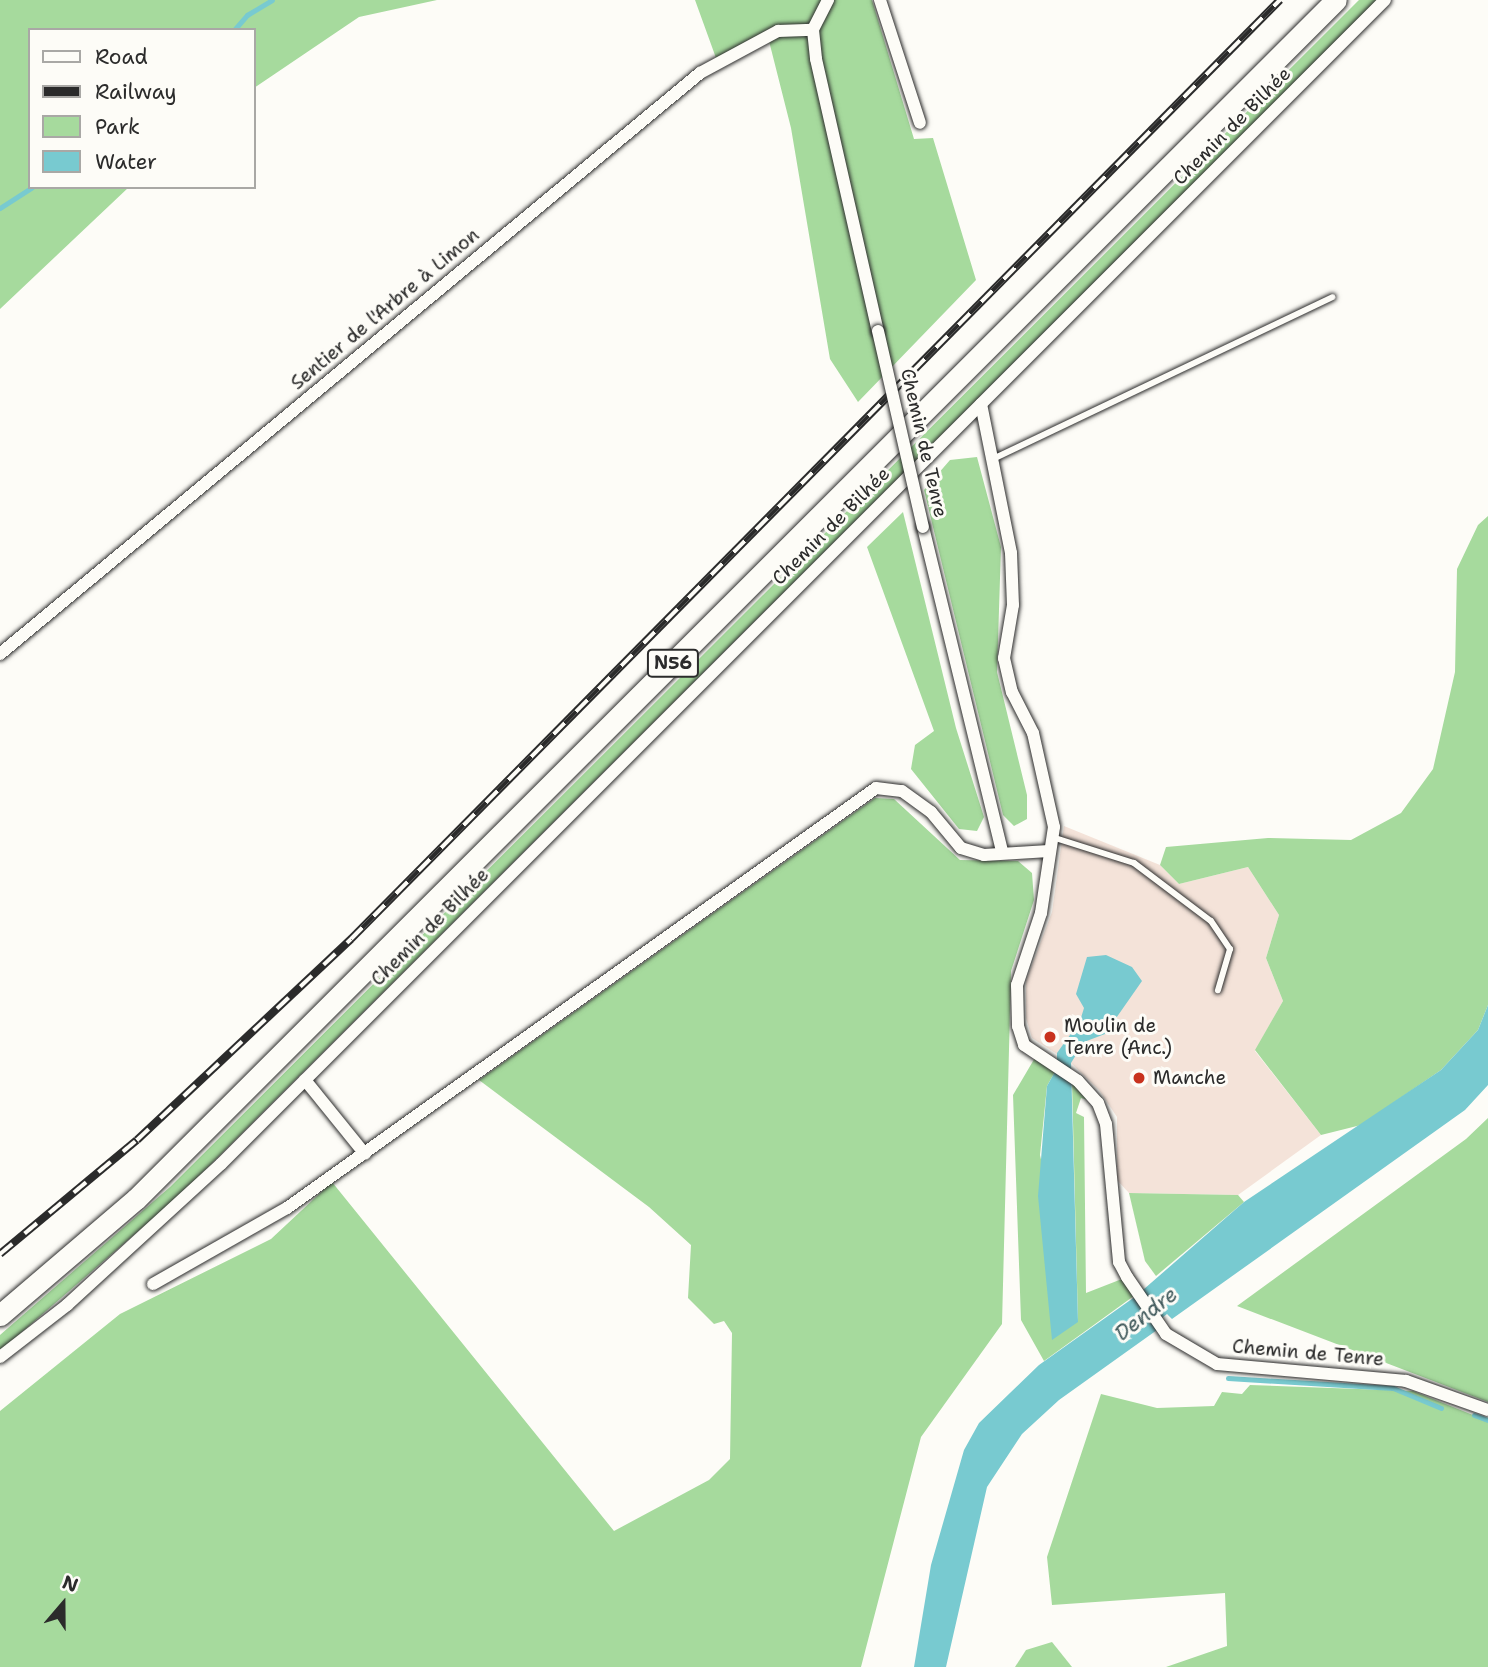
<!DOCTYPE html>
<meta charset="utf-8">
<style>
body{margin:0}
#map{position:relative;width:1488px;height:1667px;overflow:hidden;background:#fdfcf7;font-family:"Shantell Sans",sans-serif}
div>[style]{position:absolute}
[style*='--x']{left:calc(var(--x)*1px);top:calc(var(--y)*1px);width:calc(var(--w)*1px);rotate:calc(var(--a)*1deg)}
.built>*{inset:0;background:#f4e3d9}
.green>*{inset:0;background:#a6da9d}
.water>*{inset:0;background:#78cad0}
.stream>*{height:5px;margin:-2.5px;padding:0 2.5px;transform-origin:2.5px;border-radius:2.5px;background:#78cad0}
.roads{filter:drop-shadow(0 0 2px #2b2b2b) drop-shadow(0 0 2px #2b2b2b)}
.service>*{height:6px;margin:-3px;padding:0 3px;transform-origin:3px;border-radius:3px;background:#fdfcf7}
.minor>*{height:12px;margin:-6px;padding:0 6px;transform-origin:6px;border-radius:6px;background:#fdfcf7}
.trunk>*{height:21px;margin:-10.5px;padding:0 10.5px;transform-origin:10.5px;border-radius:10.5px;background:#fdfcf7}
.rail>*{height:8px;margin-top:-4px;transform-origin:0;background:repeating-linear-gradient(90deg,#fdfcf7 0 16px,#2b2b2b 0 32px);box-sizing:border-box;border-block:2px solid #2b2b2b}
.bridges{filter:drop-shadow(0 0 2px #2b2b2b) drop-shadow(0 0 2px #2b2b2b)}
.minor-bridge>*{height:12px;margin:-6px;padding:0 6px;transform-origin:6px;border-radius:6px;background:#fdfcf7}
.dots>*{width:19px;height:19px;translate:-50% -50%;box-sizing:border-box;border:4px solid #fdfcf7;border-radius:50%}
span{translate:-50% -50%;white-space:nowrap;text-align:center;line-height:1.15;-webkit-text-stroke:6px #fdfcf7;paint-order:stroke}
.shield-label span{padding:2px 5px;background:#fdfcf7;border:2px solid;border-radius:5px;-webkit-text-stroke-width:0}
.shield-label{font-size:18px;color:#2b2b2b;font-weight:700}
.street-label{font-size:19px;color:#2b2b2b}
.poi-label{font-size:19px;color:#2b2b2b}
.left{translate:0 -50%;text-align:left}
.water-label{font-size:21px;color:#425b5d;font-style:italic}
.legend{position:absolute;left:28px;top:28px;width:228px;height:161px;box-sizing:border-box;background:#fdfcf7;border:2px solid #a9a8a5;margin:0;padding:9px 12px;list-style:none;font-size:21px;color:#2b2b2b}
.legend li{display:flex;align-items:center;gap:14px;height:35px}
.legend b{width:35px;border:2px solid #a9a8a5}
.north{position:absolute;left:28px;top:1569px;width:70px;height:70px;-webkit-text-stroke:5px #fdfcf7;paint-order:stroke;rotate:20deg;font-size:19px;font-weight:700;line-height:28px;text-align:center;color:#2b2b2b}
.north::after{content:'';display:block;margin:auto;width:24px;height:32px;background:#2b2b2b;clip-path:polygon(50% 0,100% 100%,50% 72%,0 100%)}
</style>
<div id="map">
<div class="built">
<i style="clip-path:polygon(1064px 826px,1160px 865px,1179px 884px,1248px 867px,1279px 915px,1266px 958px,1283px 1001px,1255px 1051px,1321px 1135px,1238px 1195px,1129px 1193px,1117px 1180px,1117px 1117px,1099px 1090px,1071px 1063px,1032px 1038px,1026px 1018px,1026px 981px,1052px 912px)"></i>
</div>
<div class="green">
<i style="clip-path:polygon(0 0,437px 0,359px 17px,254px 88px,254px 30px,30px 30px,30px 187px,129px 187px,0 309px)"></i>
<i style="clip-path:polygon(695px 0,872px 0,914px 139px,933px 138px,976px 280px,858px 402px,830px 359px,791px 128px,769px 41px,716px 58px)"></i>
<i style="clip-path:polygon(1359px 0,1377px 0,181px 1194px,0 1351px,0 1335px,170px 1187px)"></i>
<i style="clip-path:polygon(977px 457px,1001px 547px,997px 672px,1027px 795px,1027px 819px,1014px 826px,1003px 815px,924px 490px,950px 460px)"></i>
<i style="clip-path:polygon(903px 512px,956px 728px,984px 817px,977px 831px,959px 829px,911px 769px,915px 745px,934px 731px,867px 547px)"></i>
<i style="clip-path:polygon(1488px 516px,1488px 1005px,1478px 1030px,1441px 1070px,1361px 1125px,1321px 1135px,1255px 1050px,1283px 1001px,1266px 958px,1279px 915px,1248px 867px,1179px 884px,1160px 865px,1166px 847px,1268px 838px,1351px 840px,1401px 813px,1433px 769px,1455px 672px,1457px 569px,1478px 525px)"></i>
<i style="clip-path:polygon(875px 798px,894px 799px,960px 860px,1018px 861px,1032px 873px,1034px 900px,1011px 971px,1002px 1324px,921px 1437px,861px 1667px,0 1667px,0 1411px,120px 1314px,271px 1239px,332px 1182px,614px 1531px,709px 1480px,730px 1459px,732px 1333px,724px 1321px,714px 1324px,688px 1298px,691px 1245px,649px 1207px,479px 1080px)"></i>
<i style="clip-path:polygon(1036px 1056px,1057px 1068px,1047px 1086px,1040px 1155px,1078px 1322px,1072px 1082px,1098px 1103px,1081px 1098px,1076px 1113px,1084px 1117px,1086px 1293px,1127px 1277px,1138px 1293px,1044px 1361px,1021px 1320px,1013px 1095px)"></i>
<i style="clip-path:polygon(1488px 1118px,1488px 1402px,1237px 1306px,1466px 1139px)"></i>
<i style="clip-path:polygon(1129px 1193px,1238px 1195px,1244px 1202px,1156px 1276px,1145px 1261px)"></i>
<i style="clip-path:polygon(1250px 1385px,1413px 1391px,1488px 1421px,1488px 1667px,1166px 1667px,1227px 1646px,1225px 1593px,1052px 1605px,1047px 1557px,1101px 1394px,1157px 1408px,1214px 1406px,1222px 1392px,1242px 1394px)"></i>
<i style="clip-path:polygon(1052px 1642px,1072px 1667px,1015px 1667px,1026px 1650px)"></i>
</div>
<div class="water">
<i style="clip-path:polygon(1106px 955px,1132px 967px,1142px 981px,1105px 1034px,1084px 1042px,1071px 1063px,1078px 1322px,1052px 1340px,1038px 1196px,1047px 1086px,1057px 1068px,1057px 1053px,1080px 1021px,1084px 1008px,1076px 994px,1087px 957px)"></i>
<i style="clip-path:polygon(1488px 1005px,1488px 1085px,1465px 1110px,1172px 1319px,1167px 1314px,1153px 1325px,1157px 1330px,1059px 1400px,1022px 1434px,987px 1487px,946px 1667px,914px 1667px,931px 1565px,964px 1450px,979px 1423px,1039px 1365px,1136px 1296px,1244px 1202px,1441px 1070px,1478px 1030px)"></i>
</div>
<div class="stream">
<i style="--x:234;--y:30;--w:20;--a:-49"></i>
<i style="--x:247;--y:15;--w:29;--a:-31"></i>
<i style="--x:0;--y:208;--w:38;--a:-33"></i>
<i style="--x:1228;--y:1378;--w:165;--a:3.5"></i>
<i style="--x:1393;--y:1388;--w:52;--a:22.6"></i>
<i style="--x:1474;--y:1415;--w:15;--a:20"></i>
</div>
<div class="roads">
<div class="service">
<i style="--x:993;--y:459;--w:376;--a:-25.5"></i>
<i style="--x:1052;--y:837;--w:86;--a:17.6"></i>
<i style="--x:1134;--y:863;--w:96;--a:37"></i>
<i style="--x:1211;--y:921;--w:34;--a:56"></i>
<i style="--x:1230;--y:949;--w:43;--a:106.3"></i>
</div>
<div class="minor">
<i style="--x:828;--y:0;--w:34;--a:117"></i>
<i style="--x:813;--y:30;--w:29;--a:84"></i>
<i style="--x:816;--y:59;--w:279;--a:77.2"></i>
<i style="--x:880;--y:0;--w:129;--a:72"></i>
<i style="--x:981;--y:404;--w:152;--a:78.6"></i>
<i style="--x:1011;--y:553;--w:52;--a:87.8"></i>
<i style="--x:1013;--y:605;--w:54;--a:99.6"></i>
<i style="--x:1004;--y:658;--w:35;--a:77"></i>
<i style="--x:1012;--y:692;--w:46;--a:62.9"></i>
<i style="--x:1033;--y:733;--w:96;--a:77.4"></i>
<i style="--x:1054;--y:827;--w:87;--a:98.6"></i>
<i style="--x:1041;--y:913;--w:76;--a:108.4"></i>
<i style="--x:1017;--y:985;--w:41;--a:88.6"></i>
<i style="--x:1018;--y:1026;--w:20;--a:72"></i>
<i style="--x:1024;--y:1045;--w:65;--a:33.7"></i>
<i style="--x:1078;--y:1081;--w:30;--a:48"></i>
<i style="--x:1098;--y:1103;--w:22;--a:69"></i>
<i style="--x:1106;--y:1124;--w:139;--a:84.6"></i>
<i style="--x:1119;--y:1262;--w:17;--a:62"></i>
<i style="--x:1127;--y:1277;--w:69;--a:55.6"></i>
<i style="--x:1166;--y:1334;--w:59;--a:30.5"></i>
<i style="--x:1217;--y:1364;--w:190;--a:5.1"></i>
<i style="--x:1406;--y:1381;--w:87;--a:19.5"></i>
<i style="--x:923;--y:527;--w:333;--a:76.3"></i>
<i style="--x:0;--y:654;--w:910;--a:-39.69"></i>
<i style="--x:700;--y:73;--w:89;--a:-28.3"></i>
<i style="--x:778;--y:31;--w:35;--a:-2"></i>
<i style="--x:305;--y:1080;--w:95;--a:51"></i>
<i style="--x:153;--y:1284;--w:154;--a:-29.6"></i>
<i style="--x:287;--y:1208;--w:723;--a:-35.49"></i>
<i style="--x:876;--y:788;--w:26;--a:7"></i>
<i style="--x:902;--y:791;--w:36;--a:36"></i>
<i style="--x:931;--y:812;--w:47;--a:50.2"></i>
<i style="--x:961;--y:848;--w:24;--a:17"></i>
<i style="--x:984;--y:855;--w:65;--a:-3.5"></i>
<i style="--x:0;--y:1357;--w:85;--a:-37.8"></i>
<i style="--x:67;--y:1305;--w:209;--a:-42.5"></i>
<i style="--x:221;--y:1164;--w:1646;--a:-45"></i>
</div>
<div class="trunk">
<i style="--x:0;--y:1315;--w:179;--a:-40.5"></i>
<i style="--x:136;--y:1199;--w:1696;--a:-44.98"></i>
</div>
</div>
<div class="rail">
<i style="--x:0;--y:1254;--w:178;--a:-39.8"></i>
<i style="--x:137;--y:1140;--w:294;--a:-43.2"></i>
<i style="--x:351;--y:939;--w:1321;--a:-45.31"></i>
</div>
<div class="bridges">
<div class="minor-bridge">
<i style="--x:878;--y:331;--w:201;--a:77.1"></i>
</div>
</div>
<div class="dots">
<i style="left:1050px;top:1037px;background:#c8321e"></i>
<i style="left:1139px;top:1078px;background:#c8321e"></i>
</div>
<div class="shield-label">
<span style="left:673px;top:663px">N56</span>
</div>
<div class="street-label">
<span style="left:1232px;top:126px;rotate:-45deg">Chemin de Bilhée</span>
<span style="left:385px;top:309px;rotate:-40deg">Sentier de l'Arbre à Limon</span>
<span style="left:924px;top:443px;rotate:77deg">Chemin de Tenre</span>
<span style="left:831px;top:526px;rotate:-45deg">Chemin de Bilhée</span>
<span style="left:430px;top:927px;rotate:-45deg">Chemin de Bilhée</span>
<span style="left:1308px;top:1353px;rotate:5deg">Chemin de Tenre</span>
</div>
<div class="poi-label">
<span class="left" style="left:1064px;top:1037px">Moulin de<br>Tenre (Anc.)</span>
<span class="left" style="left:1153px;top:1078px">Manche</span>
</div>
<div class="water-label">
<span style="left:1146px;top:1314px;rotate:-38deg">Dendre</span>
</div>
<ul class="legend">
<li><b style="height:9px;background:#fdfcf7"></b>Road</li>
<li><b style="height:9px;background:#2b2b2b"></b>Railway</li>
<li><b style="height:19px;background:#a6da9d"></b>Park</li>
<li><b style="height:19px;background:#78cad0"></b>Water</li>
</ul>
<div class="north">N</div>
</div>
